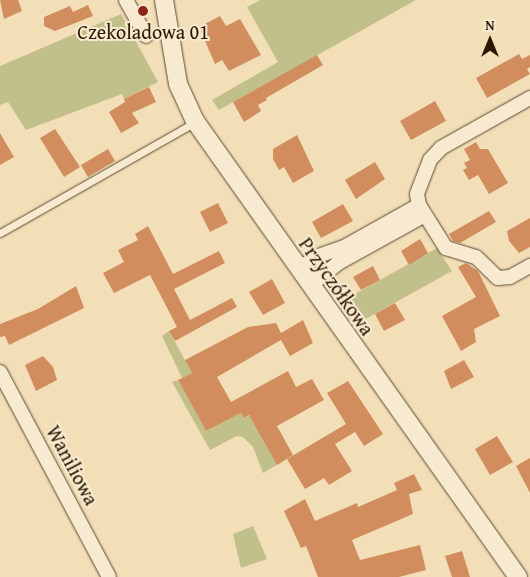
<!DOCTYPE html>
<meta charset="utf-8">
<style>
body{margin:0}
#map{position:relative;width:530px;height:577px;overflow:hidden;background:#f2dfb8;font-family:"Gentium Book Plus",serif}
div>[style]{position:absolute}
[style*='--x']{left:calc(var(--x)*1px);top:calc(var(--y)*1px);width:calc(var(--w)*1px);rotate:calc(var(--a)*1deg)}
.green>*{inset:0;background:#c2c08a}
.building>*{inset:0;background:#d28d5f}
.roads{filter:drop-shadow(0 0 1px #5d4a2e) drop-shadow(0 0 1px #5d4a2e)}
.service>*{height:7px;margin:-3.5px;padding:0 3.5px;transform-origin:3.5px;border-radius:3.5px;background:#f7ead1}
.minor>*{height:14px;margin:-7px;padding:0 7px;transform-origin:7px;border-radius:7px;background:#f7ead1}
.tertiary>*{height:18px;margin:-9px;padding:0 9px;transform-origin:9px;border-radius:9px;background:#f7ead1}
.dots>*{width:14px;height:14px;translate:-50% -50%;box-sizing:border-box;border:2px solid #f7ead1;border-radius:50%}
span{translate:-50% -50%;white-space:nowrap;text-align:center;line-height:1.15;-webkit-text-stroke:4px #f7ead1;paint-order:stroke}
.poi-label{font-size:20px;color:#2b1800}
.street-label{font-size:20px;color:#2b1800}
.north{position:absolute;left:465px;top:15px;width:50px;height:50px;-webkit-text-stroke:4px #f7ead1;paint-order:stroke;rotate:0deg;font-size:14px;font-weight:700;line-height:20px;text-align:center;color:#2b1800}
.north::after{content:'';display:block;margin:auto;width:18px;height:22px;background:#2b1800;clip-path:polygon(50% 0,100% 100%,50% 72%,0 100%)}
</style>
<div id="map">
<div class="green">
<i style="clip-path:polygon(260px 0,416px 0,219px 110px,212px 100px,278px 62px,247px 7px)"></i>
<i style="clip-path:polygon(121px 14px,158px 82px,124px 99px,122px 94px,26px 130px,8px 102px,0 105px,0 66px)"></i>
<i style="clip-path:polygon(437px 248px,452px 271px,364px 320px,348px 298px)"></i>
<i style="clip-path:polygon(169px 331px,192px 373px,182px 378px,162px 336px)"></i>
<i style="clip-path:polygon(178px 380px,206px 431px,241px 413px,244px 418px,250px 415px,277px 465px,263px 473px,253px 447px,243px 437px,237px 436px,210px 450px,172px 382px)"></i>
<i style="clip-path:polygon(253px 526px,267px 559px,241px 568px,233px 534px)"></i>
</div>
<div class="building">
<i style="clip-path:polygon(0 0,18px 0,22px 11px,4px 19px)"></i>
<i style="clip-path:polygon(88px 5px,93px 16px,55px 31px,44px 26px,44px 17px,70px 6px,73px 12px)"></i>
<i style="clip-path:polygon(220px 16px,226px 26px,240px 19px,261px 55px,229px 71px,222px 60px,215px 64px,199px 27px)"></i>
<i style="clip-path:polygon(519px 54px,522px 59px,530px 55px,530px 67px,527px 69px,530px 74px,487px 98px,476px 78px)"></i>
<i style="clip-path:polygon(317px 55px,323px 65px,266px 98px,267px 100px,258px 105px,261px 111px,244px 122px,233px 102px)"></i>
<i style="clip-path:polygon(149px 87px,156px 102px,132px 113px,139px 123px,121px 133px,109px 112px,125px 102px,124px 99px)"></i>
<i style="clip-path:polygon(435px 101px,446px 121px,411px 140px,400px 121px)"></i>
<i style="clip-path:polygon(55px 129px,80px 167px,64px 177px,40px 138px)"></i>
<i style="clip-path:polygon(0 133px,14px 157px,0 165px)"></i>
<i style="clip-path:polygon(297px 135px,314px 171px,293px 183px,284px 167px,279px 170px,273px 159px,273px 149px)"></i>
<i style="clip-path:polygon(476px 142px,480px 149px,488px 149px,508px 183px,489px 194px,478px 175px,469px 180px,463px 170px,467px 168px,464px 163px,470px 160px,464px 149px)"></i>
<i style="clip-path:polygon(108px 149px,115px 161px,88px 177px,81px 165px)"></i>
<i style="clip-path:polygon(375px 162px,385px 179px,356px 199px,345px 180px)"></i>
<i style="clip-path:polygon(218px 203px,228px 223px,210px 232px,200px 212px)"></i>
<i style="clip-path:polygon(343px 204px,353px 221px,321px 238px,312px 222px)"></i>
<i style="clip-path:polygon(489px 211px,496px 222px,460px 243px,453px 241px,449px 234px)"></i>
<i style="clip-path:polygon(530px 218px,530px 247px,519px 253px,509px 241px,507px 231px)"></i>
<i style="clip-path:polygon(148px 226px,173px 274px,219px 251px,225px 263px,174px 289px,190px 320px,232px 298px,237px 307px,175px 341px,169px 331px,177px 327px,150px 275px,114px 293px,103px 273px,124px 262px,118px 250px,138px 240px,135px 234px)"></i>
<i style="clip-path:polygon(420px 239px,428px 253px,409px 265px,401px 251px)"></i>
<i style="clip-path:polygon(466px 263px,478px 271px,500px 316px,474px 329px,476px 342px,461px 351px,442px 316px,476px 297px,458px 267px)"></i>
<i style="clip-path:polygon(373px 266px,380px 280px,361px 290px,353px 277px)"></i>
<i style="clip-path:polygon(272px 279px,285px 303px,263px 315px,249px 292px)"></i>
<i style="clip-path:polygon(76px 286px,84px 308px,9px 345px,5px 336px,0 337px,0 324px,38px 309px)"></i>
<i style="clip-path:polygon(395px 303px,405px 320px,384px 331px,375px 314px)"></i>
<i style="clip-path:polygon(303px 320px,313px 343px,290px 356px,281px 340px,217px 377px,231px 402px,288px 371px,296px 387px,312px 379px,324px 400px,277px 426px,293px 455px,277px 465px,249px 415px,244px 418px,241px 413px,206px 431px,178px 380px,192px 373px,185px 360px,248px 327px,276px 323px,281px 333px)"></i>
<i style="clip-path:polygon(43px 356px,53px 367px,57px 380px,36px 391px,25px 365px)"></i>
<i style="clip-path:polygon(464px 360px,474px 377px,451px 389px,444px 371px)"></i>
<i style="clip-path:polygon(348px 381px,383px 434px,364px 446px,355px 432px,335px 444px,352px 471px,329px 485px,324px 478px,305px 489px,287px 459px,346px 424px,327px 393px)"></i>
<i style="clip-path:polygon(497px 436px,513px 462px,490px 475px,475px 449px)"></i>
<i style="clip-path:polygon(530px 458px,530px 493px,516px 466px)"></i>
<i style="clip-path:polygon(414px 474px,422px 490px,409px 494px,413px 514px,352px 540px,360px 560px,420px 545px,426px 570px,399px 577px,318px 577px,306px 546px,301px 548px,284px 511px,305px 499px,315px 521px,357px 503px,358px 507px,397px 490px,394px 483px)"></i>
<i style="clip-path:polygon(462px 551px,470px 577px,452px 577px,445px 556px)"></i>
</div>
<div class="roads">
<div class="service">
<i style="--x:0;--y:233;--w:224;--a:-29.6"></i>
</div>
<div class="minor">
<i style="--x:126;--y:0;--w:41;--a:60.9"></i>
<i style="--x:530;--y:98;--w:102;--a:150.7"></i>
<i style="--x:441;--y:148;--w:16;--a:133"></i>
<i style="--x:430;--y:160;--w:36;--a:111"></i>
<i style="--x:417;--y:194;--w:11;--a:80"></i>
<i style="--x:419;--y:205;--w:51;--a:57.9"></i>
<i style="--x:446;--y:248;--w:31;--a:17"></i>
<i style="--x:476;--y:257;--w:30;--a:44"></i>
<i style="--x:498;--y:278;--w:12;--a:-5"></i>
<i style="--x:510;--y:277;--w:23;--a:-29"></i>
<i style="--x:298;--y:268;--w:26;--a:-29"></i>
<i style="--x:321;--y:255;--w:24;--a:-19"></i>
<i style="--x:344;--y:247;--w:86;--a:-29.2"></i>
<i style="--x:311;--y:285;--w:35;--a:-39"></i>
<i style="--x:338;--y:263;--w:99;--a:-28.9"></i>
<i style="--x:0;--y:372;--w:232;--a:62"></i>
</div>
<div class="tertiary">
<i style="--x:164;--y:0;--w:85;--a:80.5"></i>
<i style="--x:178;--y:84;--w:41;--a:65.3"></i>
<i style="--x:195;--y:121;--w:559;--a:54.69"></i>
</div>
</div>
<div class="dots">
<i style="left:143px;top:11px;background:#8f2418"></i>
</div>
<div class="poi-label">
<span style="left:143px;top:31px">Czekoladowa 01</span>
</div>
<div class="street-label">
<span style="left:337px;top:286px;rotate:55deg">Przyczółkowa</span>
<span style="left:73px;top:465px;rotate:62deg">Waniliowa</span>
</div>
<div class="north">N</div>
</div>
